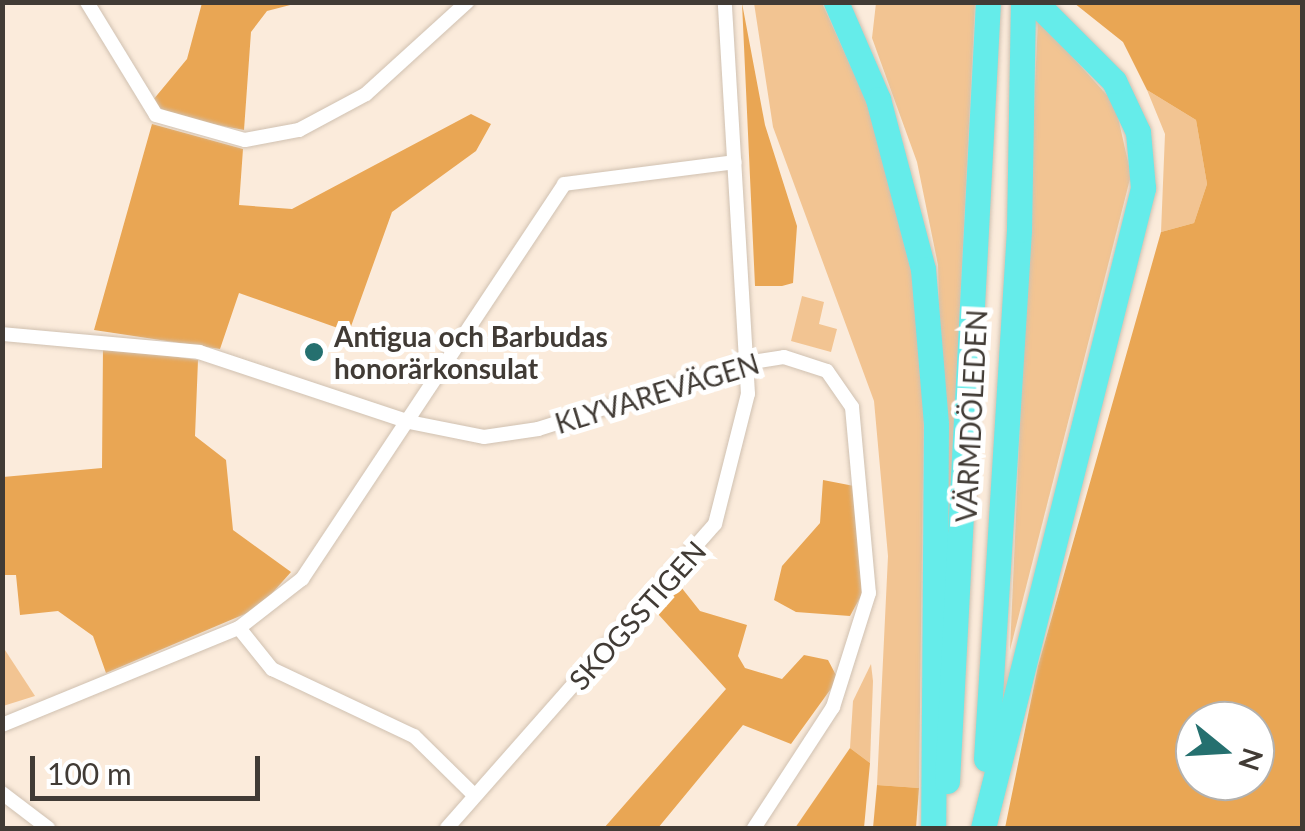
<!DOCTYPE html>
<meta charset="utf-8">
<style>
body{margin:0}
#map{position:relative;width:1305px;height:831px;overflow:hidden;background:#fbebdb;font-family:Lato,sans-serif}
div>[style]{position:absolute}
[style*='--x']{left:calc(var(--x)*1px);top:calc(var(--y)*1px);width:calc(var(--w)*1px);rotate:calc(var(--a)*1deg)}
.green>*{inset:0;background:#f2c492}
.forest>*{inset:0;background:#e9a654}
.roads{filter:drop-shadow(0 0 2px #d0c1b1) drop-shadow(0 0 2px #d0c1b1)}
.street>*{height:14px;margin:-7px;padding:0 7px;transform-origin:7px;border-radius:7px;background:#fff}
.highway>*{height:25px;margin:-12.5px;padding:0 12.5px;transform-origin:12.5px;border-radius:12.5px;background:#65ecea}
.dots>*{width:28px;height:28px;translate:-50% -50%;box-sizing:border-box;border:5px solid #fff;border-radius:50%}
span{translate:-50% -50%;white-space:nowrap;text-align:center;line-height:1.15;-webkit-text-stroke:10px #fff;paint-order:stroke}
.poi-label{font-size:28px;color:#413b35;font-weight:700}
.left{translate:0 -50%;text-align:left}
.street-label{font-size:28px;color:#413b35}
.frame{position:absolute;inset:0;border:5px solid #413b35;pointer-events:none}
.north{position:absolute;left:1175px;top:701px;width:100px;height:100px;box-sizing:border-box;background:#fff;border:2px solid #b3b1ae;border-radius:50%;rotate:108deg;font-size:28px;font-weight:700;line-height:40px;text-align:center;color:#413b35}
.north::after{content:'';display:block;margin:auto;width:35px;height:45px;background:#25706f;clip-path:polygon(50% 0,100% 100%,50% 72%,0 100%)}
.scale{position:absolute;left:30px;top:756px;width:230px;height:45px;box-sizing:border-box;border:5px solid #413b35;border-top:0;padding-left:12px;font-size:30px;line-height:35px;white-space:nowrap;color:#413b35;-webkit-text-stroke:8px #fff;paint-order:stroke}
</style>
<div id="map">
<div class="green">
<i style="clip-path:polygon(754px 3px,822px 3px,868px 105px,912px 275px,924px 394px,919px 788px,877px 785px,888px 556px,874px 401px,773px 127px)"></i>
<i style="clip-path:polygon(876px 3px,975px 3px,946px 587px,938px 265px,917px 162px,872px 38px)"></i>
<i style="clip-path:polygon(1038px 19px,1115px 104px,1131px 175px,1010px 650px)"></i>
<i style="clip-path:polygon(1147px 90px,1196px 120px,1207px 184px,1194px 223px,1161px 232px,1165px 134px)"></i>
<i style="clip-path:polygon(802px 296px,824px 302px,819px 324px,837px 329px,831px 352px,791px 341px)"></i>
<i style="clip-path:polygon(3px 647px,35px 696px,3px 706px,2px 647px)"></i>
<i style="clip-path:polygon(871px 664px,873px 681px,870px 763px,850px 748px,853px 701px)"></i>
</div>
<div class="forest">
<i style="clip-path:polygon(202px 3px,298px 3px,267px 11px,251px 32px,244px 130px,166px 115px,153px 100px,187px 59px)"></i>
<i style="clip-path:polygon(742px 3px,765px 125px,797px 226px,793px 283px,782px 286px,755px 286px)"></i>
<i style="clip-path:polygon(evenodd,1074px 3px,1302px 3px,1302px 828px,1005px 828px,1038px 666px,1161px 232px,1194px 223px,1207px 184px,1196px 120px,1147px 90px,1123px 42px,1074px 3px,1255px 721px,1255px 781px,1195px 781px,1195px 721px,1255px 721px)"></i>
<i style="clip-path:polygon(471px 114px,491px 124px,476px 151px,392px 212px,349px 332px,239px 293px,220px 349px,94px 330px,152px 124px,243px 149px,239px 205px,292px 209px)"></i>
<i style="clip-path:polygon(103px 346px,198px 360px,195px 436px,226px 460px,233px 530px,291px 572px,259px 608px,106px 673px,93px 636px,58px 611px,20px 615px,16px 575px,3px 575px,3px 477px,102px 468px)"></i>
<i style="clip-path:polygon(823px 480px,854px 486px,862px 594px,850px 616px,796px 612px,774px 600px,782px 566px,820px 523px)"></i>
<i style="clip-path:polygon(681px 587px,700px 611px,747px 625px,738px 656px,745px 668px,782px 679px,804px 655px,828px 660px,838px 679px,791px 744px,743px 725px,658px 828px,604px 828px,726px 689px,658px 614px)"></i>
<i style="clip-path:polygon(850px 748px,870px 763px,864px 828px,795px 828px)"></i>
<i style="clip-path:polygon(877px 785px,919px 788px,916px 828px,873px 828px)"></i>
</div>
<div class="roads">
<div class="street">
<i style="--x:87;--y:2;--w:132;--a:58.6"></i>
<i style="--x:156;--y:115;--w:92;--a:15.7"></i>
<i style="--x:245;--y:140;--w:55;--a:-10.5"></i>
<i style="--x:299;--y:130;--w:76;--a:-28.2"></i>
<i style="--x:366;--y:94;--w:137;--a:-42.3"></i>
<i style="--x:2;--y:334;--w:198;--a:5.2"></i>
<i style="--x:199;--y:352;--w:221;--a:18.4"></i>
<i style="--x:409;--y:422;--w:76;--a:11.3"></i>
<i style="--x:484;--y:437;--w:55;--a:-8.4"></i>
<i style="--x:538;--y:429;--w:218;--a:-17.6"></i>
<i style="--x:746;--y:363;--w:38;--a:-9"></i>
<i style="--x:784;--y:357;--w:45;--a:18"></i>
<i style="--x:827;--y:371;--w:44;--a:55.2"></i>
<i style="--x:852;--y:407;--w:187;--a:84.8"></i>
<i style="--x:869;--y:593;--w:120;--a:107.5"></i>
<i style="--x:833;--y:707;--w:145;--a:123.1"></i>
<i style="--x:239;--y:628;--w:53;--a:51.2"></i>
<i style="--x:272;--y:669;--w:157;--a:25.3"></i>
<i style="--x:414;--y:736;--w:84;--a:44.5"></i>
<i style="--x:2;--y:725;--w:256;--a:-22.3"></i>
<i style="--x:239;--y:628;--w:80;--a:-37.9"></i>
<i style="--x:302;--y:579;--w:474;--a:-56.4"></i>
<i style="--x:564;--y:184;--w:172;--a:-7.3"></i>
<i style="--x:2;--y:793;--w:58;--a:37.3"></i>
<i style="--x:447;--y:828;--w:405;--a:-48.6"></i>
<i style="--x:715;--y:524;--w:134;--a:-75.8"></i>
<i style="--x:748;--y:394;--w:393;--a:-93.4"></i>
</div>
<div class="highway">
<i style="--x:836;--y:2;--w:106;--a:66.6"></i>
<i style="--x:878;--y:99;--w:176;--a:75.2"></i>
<i style="--x:923;--y:269;--w:156;--a:85.2"></i>
<i style="--x:936;--y:424;--w:404;--a:90.4"></i>
<i style="--x:986;--y:759;--w:530;--a:-86.43"></i>
<i style="--x:1019;--y:230;--w:228;--a:-89"></i>
<i style="--x:947;--y:781;--w:780;--a:-86.99"></i>
<i style="--x:983;--y:828;--w:660;--a:-75.96"></i>
<i style="--x:1143;--y:188;--w:56;--a:-95.1"></i>
<i style="--x:1138;--y:132;--w:56;--a:-115.2"></i>
<i style="--x:1114;--y:81;--w:106;--a:-135"></i>
</div>
</div>
<div class="dots">
<i style="left:314px;top:352px;background:#25706f"></i>
</div>
<div class="poi-label">
<span class="left" style="left:334px;top:352px">Antigua och Barbudas<br>honorärkonsulat</span>
</div>
<div class="street-label">
<span style="left:657px;top:393px;rotate:-17deg">KLYVAREVÄGEN</span>
<span style="left:971px;top:416px;rotate:-87deg">VÄRMDÖLEDEN</span>
<span style="left:637px;top:615px;rotate:-48deg">SKOGSSTIGEN</span>
</div>
<div class="frame"></div>
<div class="north">N</div>
<div class="scale">100 m</div>
</div>
